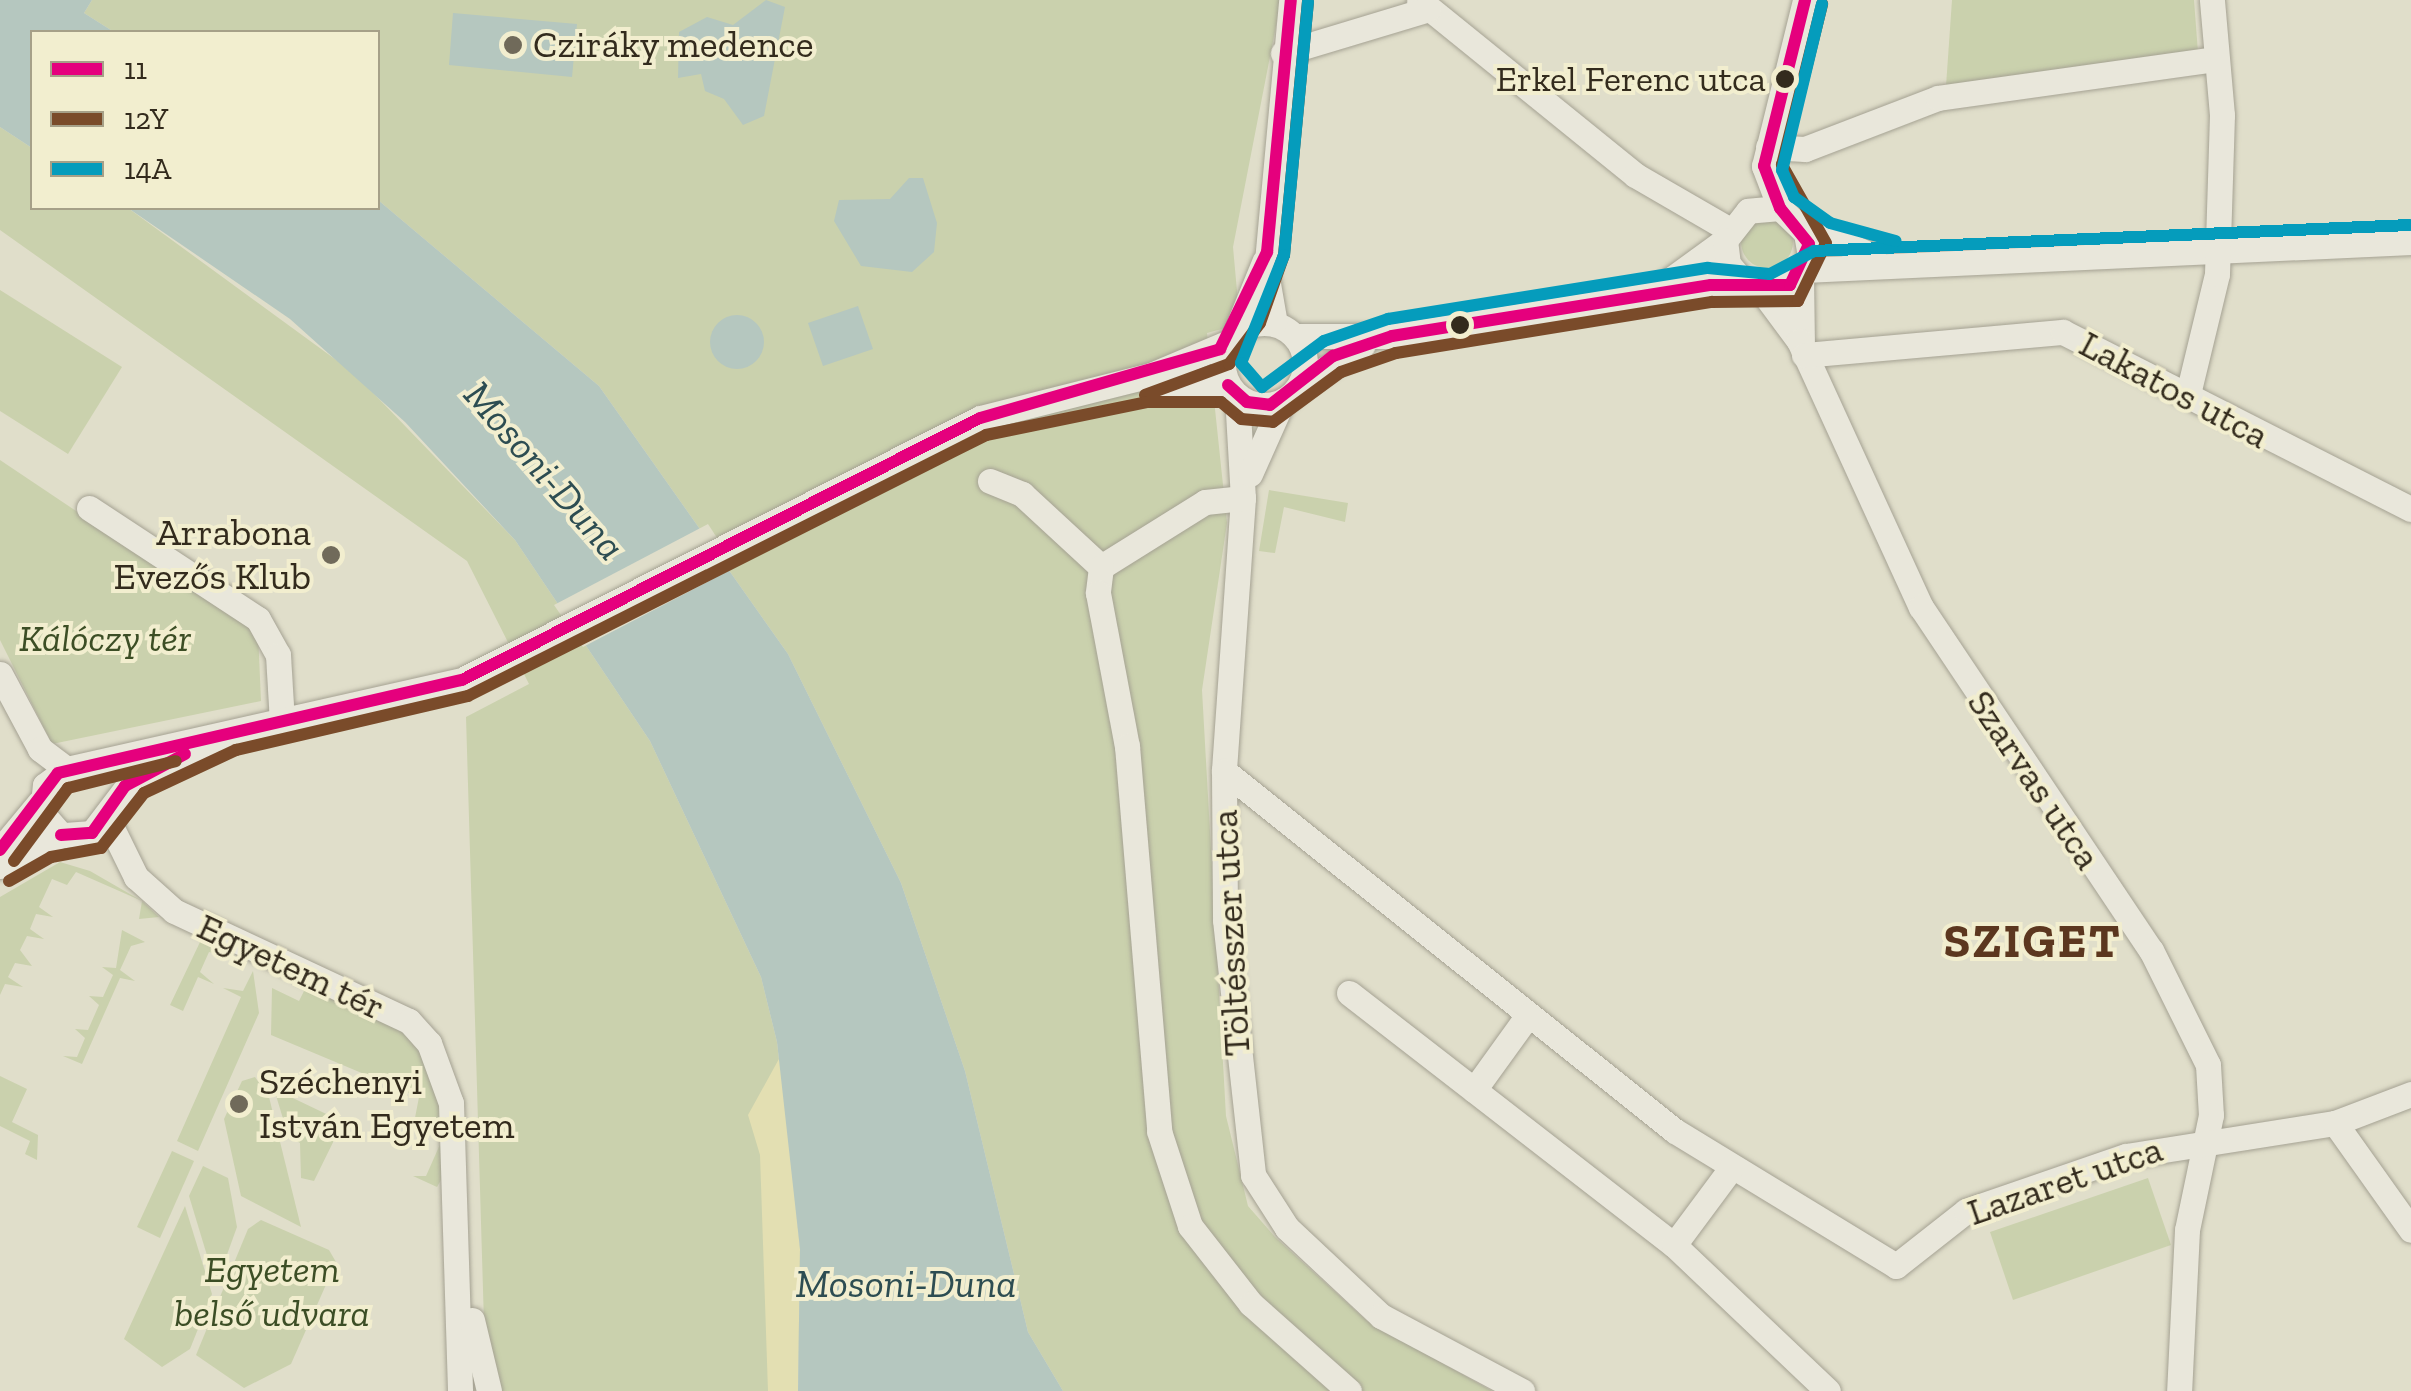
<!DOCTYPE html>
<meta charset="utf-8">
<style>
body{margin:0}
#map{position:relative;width:2411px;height:1391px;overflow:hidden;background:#e0deca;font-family:"Zilla Slab",serif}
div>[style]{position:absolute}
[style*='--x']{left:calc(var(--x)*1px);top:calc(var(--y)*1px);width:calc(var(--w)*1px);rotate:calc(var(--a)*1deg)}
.green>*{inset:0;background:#cad1ad}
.round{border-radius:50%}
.sand>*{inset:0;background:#e3dfb2}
.water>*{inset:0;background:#b5c7bf}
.pier>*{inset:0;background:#e0deca}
.roads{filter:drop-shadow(0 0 2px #a5a293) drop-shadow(0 0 2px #a5a293)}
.minor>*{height:25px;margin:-12.5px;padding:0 12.5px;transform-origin:12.5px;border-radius:12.5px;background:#e9e7db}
.minor>.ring{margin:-12.5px;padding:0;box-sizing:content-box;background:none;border:25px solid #e9e7db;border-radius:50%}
.bus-1>*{height:12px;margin:-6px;padding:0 6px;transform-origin:6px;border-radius:6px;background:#e5007d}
.bus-2>*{height:12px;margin:-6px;padding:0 6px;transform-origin:6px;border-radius:6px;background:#7a4b2a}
.bus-3>*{height:12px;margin:-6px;padding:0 6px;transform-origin:6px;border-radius:6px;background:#059cbc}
.dots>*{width:28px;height:28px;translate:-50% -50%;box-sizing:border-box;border:5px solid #f2eecf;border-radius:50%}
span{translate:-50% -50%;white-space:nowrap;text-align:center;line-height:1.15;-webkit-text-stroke:8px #f2eecf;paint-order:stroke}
.bus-label{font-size:36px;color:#332b1d}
.right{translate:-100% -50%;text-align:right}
.poi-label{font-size:38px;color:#332b1d}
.left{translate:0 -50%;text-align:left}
.street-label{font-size:38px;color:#332b1d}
.park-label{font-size:38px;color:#3c4e25;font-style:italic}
.water-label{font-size:40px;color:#2d4d52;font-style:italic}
.district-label{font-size:48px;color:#5c371f;font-weight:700;letter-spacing:2.5px}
.legend{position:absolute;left:30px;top:30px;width:350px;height:180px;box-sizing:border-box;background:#f2eecf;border:2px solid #a6a088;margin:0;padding:12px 18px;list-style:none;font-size:30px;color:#332b1d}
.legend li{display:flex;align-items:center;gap:20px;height:50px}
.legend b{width:50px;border:2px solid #a6a088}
</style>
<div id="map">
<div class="green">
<i style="clip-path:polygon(92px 0,1281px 0,1233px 247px,1240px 324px,1207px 333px,1227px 523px,1202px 690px,1226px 1116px,1248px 1206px,1275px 1237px,1367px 1321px,1492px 1391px,1063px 1391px,1028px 1332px,965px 1071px,901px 883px,788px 654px,599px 386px,378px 200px,378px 32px,114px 32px,84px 13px)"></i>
<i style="clip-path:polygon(1952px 0,2194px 0,2198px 53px,1946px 86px)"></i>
<i style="clip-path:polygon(0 127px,32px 148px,32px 208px,128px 208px,354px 373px,515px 540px,650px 741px,761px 977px,777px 1042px,800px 1249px,798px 1391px,486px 1391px,466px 717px,529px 684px,467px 561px,0 230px)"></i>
<i class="round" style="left:1741px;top:216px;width:52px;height:52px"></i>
<i style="clip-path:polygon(0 290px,122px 367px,68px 454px,0 411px)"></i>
<i style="clip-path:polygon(0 460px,258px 633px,261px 701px,52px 744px,0 640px)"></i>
<i style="clip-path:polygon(1269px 490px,1348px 503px,1345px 522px,1284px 507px,1275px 553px,1259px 551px)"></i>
<i style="clip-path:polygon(60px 862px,90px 871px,142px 901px,159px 917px,139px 919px,142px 901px,76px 872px,67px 885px,52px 879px,39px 907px,53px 917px,36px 914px,30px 929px,44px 939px,27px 936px,20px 950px,32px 966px,15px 963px,8px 977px,23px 987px,5px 984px,0 995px,0 897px)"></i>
<i style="clip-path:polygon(122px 930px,145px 942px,131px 946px,120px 970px,135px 981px,120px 978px,82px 1064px,63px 1056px,77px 1057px,85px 1038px,75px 1029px,88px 1030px,99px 1005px,89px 996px,103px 997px,113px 975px,102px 967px,116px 968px)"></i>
<i style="clip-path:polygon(201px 940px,222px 955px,209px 952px,200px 972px,214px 984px,198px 977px,183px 1011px,170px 1005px)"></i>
<i style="clip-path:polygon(273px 968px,393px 1024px,421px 1048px,441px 1102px,446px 1171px,437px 1187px,413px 1176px,426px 1176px,442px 1140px,414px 1123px,419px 1097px,271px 1035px,272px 988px,299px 1001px,304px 991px)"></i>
<i style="clip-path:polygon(253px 971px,259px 1013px,198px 1151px,177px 1141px,241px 997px,223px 988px,243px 991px)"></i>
<i style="clip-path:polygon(0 1076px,27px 1089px,12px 1122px,38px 1135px,37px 1160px,25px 1154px,30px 1141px,0 1126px)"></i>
<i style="clip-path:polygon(255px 1077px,269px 1097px,301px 1227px,241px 1196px,224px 1119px,242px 1081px)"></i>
<i style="clip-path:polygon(274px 1089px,343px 1122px,314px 1181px,301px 1178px,300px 1143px,288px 1135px)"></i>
<i style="clip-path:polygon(172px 1151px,194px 1161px,160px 1238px,137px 1227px)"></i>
<i style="clip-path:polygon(203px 1166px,228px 1178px,237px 1227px,216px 1285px,189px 1196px)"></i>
<i style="clip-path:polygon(2148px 1178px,2171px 1245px,2013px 1300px,1990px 1232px)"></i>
<i style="clip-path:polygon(185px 1206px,212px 1294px,190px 1349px,162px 1367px,124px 1339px)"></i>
<i style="clip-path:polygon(261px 1220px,329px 1250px,336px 1262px,291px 1364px,244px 1388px,196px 1355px,248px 1229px)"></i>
</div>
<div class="sand">
<i style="clip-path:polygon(780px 1057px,800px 1249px,798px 1391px,768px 1391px,760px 1155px,748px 1115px)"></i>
</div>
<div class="water">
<i style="clip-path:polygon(0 0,92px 0,84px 13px,114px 32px,32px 32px,32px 148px,0 127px)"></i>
<i style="clip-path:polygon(766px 0,785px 7px,764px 116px,743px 125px,724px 99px,705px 91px,701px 74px,678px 78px,679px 32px,707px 17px,733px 25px)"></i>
<i style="clip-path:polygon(453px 13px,577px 24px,572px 77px,449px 65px)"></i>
<i style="clip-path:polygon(909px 178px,923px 178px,937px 223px,934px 252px,912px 272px,861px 266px,834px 221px,839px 200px,890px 199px)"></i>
<i style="clip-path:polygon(378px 200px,599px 386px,788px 654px,901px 883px,965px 1071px,1028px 1332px,1063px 1391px,798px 1391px,800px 1249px,777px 1042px,761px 977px,650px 741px,515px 540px,405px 422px,290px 319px,128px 208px,378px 208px)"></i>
<i style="clip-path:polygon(858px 306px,873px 349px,823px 366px,808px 323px)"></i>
<i class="round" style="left:710px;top:315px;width:54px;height:54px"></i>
</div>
<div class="pier">
<i style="clip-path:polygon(708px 524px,736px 567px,583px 647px,554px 605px)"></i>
</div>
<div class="roads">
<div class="minor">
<i style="--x:1419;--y:0;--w:278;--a:39"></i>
<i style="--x:1635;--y:175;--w:110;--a:30.1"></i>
<i style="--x:1283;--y:53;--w:152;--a:-16.8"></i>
<i style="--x:1768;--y:147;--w:37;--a:3"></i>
<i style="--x:1805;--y:149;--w:142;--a:-21"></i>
<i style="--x:1938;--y:98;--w:281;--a:-8"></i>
<i style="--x:1780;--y:208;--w:45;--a:-110.9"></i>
<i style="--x:1764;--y:166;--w:171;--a:-76.1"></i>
<i style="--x:1801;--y:224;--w:79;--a:24"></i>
<i style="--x:1804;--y:270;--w:608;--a:-2.64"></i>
<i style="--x:1801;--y:275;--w:70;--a:89.2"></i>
<i style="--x:1659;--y:288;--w:82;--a:-36"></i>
<i style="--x:1762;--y:291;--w:62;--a:53.5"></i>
<i style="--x:1799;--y:341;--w:293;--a:65.4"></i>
<i style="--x:1921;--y:607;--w:413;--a:56.2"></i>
<i style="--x:2151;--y:950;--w:128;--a:63.6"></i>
<i style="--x:2208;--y:1065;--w:50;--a:86.6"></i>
<i style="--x:2211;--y:1115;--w:117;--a:101.8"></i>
<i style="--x:2187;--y:1230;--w:161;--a:92.8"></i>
<i class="ring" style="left:1223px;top:323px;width:57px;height:57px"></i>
<i style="--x:1275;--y:324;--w:53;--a:-99.8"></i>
<i style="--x:1266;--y:272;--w:273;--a:-84.7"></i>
<i style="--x:1234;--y:336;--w:80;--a:-67.9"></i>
<i style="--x:1295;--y:336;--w:97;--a:0"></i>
<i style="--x:1392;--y:336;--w:323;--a:-9.1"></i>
<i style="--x:1711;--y:285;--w:63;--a:6.3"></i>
<i style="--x:1774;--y:292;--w:32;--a:-32"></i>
<i style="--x:1801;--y:275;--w:21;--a:-65"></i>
<i style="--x:1810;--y:256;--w:23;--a:-100"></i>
<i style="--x:1806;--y:233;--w:36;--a:-136"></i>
<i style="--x:1780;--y:208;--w:32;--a:175"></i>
<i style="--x:1748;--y:211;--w:37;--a:128"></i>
<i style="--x:1725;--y:240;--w:24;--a:83"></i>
<i style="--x:1728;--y:264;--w:32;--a:49"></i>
<i style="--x:1804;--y:355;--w:260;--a:-5.1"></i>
<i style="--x:2063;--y:332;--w:390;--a:27"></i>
<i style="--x:1153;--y:384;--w:75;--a:0.8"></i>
<i style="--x:1301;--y:384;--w:73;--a:-32.2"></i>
<i style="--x:2188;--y:394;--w:123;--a:-76.4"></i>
<i style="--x:2217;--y:274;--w:159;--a:-88.2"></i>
<i style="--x:2222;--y:115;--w:115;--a:-95"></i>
<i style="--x:1237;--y:395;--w:103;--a:86.7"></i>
<i style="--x:1243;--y:498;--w:274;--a:94"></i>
<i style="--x:1224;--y:771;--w:149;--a:89.6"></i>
<i style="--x:1225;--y:920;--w:257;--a:83.7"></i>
<i style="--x:1253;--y:1175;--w:63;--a:57.3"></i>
<i style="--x:1287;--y:1228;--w:129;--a:43.1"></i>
<i style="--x:1381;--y:1316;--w:160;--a:28"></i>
<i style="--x:1250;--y:474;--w:79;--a:-66"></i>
<i style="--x:990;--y:481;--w:35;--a:22"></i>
<i style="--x:1022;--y:494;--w:108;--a:42.7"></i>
<i style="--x:1243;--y:498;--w:38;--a:174"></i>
<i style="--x:1205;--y:502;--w:123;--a:148"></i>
<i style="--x:1101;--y:567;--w:26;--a:97"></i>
<i style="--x:1098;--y:593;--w:156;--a:79.3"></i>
<i style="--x:1127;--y:746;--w:386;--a:85.2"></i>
<i style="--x:1159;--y:1131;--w:100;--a:71.9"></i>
<i style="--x:1190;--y:1226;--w:99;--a:52"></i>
<i style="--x:1251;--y:1304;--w:131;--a:41.6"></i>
<i style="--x:89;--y:508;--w:202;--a:33.3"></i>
<i style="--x:258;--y:619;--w:41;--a:60.9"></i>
<i style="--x:278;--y:655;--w:67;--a:86.6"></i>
<i style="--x:0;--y:674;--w:85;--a:61.9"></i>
<i style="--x:40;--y:749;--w:34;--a:37"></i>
<i style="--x:230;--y:733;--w:107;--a:154.6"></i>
<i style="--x:133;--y:779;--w:68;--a:127.2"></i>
<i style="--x:92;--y:833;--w:31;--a:176"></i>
<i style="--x:61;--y:835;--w:29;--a:-131"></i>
<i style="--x:42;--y:813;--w:28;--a:-84"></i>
<i style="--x:45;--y:785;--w:27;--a:-36"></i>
<i style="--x:67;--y:769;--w:405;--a:-12.7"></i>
<i style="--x:462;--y:680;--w:580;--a:-26.83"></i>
<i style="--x:980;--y:418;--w:176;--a:-14.1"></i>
<i style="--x:1151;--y:375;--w:85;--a:-22.9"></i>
<i style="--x:1224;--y:771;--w:577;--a:38.6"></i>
<i style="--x:1675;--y:1131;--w:259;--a:31.4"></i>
<i style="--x:1896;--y:1266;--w:89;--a:-38.2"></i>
<i style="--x:1966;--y:1211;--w:169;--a:-19"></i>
<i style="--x:2126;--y:1156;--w:212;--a:-9"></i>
<i style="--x:2335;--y:1123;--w:81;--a:-20.9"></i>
<i style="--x:107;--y:818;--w:66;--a:63.8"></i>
<i style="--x:136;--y:877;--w:51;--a:41.8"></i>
<i style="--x:174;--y:911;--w:259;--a:25.1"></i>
<i style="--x:409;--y:1021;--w:30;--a:48"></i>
<i style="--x:429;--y:1043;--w:64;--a:69.9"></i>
<i style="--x:451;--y:1103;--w:288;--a:88.2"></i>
<i style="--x:0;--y:850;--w:62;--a:-50.2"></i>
<i style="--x:0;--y:866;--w:68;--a:-26.9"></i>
<i style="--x:1349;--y:993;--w:411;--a:37.8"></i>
<i style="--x:1674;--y:1245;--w:212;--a:43.5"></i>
<i style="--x:1474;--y:1090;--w:92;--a:-54.2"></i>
<i style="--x:2335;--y:1123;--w:131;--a:54.6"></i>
<i style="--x:1674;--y:1245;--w:97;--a:-53.4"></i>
<i style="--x:472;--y:1320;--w:73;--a:76.5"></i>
</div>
</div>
<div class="bus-1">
<i style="--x:1228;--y:385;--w:25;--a:42"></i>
<i style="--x:1247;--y:402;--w:23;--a:7"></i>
<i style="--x:1270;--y:405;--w:80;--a:-37.9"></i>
<i style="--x:1333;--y:356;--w:62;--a:-18.7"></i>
<i style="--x:1392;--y:336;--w:323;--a:-9.1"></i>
<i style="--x:1711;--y:285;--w:79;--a:0"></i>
<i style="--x:1790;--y:285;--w:45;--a:-65.1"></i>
<i style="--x:1809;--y:244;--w:46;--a:-128.9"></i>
<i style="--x:1780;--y:208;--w:45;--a:-110.9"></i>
<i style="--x:1764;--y:166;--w:171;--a:-76.1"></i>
<i style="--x:61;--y:835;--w:31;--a:-4"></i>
<i style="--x:92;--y:833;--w:57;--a:-54.9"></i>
<i style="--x:125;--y:786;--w:68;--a:-28.1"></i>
<i style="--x:0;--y:850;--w:96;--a:-53"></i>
<i style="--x:58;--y:773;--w:415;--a:-13"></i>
<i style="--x:462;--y:680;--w:580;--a:-26.83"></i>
<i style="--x:980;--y:418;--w:250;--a:-16"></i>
<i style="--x:1220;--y:349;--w:108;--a:-64.1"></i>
<i style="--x:1267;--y:252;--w:253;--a:-84.6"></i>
</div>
<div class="bus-2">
<i style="--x:1145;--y:395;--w:90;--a:-20.3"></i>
<i style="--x:1229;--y:364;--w:51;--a:-52.9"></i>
<i style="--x:1260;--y:323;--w:72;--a:-70.6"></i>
<i style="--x:1284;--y:255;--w:254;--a:-84.6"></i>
<i style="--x:14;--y:861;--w:91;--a:-53.5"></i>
<i style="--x:68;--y:788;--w:111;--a:-14"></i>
<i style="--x:9;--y:881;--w:48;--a:-29.7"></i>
<i style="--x:51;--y:857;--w:51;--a:-10.2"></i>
<i style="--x:101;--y:848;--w:70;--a:-52"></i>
<i style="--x:144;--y:793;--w:102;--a:-25.1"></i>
<i style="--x:236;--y:750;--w:238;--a:-13.1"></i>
<i style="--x:468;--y:696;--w:580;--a:-26.74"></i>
<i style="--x:986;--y:435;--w:164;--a:-11.6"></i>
<i style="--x:1147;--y:402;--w:74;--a:0"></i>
<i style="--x:1221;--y:402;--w:26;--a:40"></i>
<i style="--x:1241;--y:419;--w:32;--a:5"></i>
<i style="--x:1273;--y:422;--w:84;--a:-36.3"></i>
<i style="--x:1341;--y:372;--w:58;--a:-19.1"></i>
<i style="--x:1396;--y:353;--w:320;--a:-9.2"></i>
<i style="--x:1712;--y:302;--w:86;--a:-0.7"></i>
<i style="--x:1798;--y:301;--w:64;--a:-64.2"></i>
<i style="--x:1826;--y:243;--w:90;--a:-119.4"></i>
<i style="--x:1782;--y:165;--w:166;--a:-76"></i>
</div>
<div class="bus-3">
<i style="--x:1308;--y:2;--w:254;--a:95.4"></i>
<i style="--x:1284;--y:255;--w:116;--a:111.7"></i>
<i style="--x:1241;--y:363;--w:32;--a:49"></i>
<i style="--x:1262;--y:387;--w:77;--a:-36.6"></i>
<i style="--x:1324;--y:341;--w:68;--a:-19"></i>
<i style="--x:1388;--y:319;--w:324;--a:-9.1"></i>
<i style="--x:1708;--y:268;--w:62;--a:5.5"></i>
<i style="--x:1770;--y:274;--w:50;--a:-27.6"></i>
<i style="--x:1814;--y:251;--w:597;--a:-2.5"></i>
<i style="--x:1822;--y:4;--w:171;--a:103.5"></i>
<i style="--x:1782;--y:170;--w:30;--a:66"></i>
<i style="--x:1794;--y:197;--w:44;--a:35.8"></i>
<i style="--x:1830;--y:223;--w:68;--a:15.3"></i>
</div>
<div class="dots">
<i style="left:513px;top:45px;background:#706a5a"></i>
<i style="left:1785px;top:79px;background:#332b1d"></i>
<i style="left:1460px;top:325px;background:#332b1d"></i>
<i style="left:331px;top:555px;background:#706a5a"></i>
<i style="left:239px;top:1104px;background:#706a5a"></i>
</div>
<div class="bus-label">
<span class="right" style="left:1766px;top:79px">Erkel Ferenc utca</span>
</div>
<div class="poi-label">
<span class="left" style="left:533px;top:45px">Cziráky medence</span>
<span class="right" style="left:311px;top:555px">Arrabona<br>Evezős Klub</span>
<span class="left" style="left:259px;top:1104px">Széchenyi<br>István Egyetem</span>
</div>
<div class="street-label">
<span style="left:2174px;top:390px;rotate:28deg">Lakatos utca</span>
<span style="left:2034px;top:780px;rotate:56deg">Szarvas utca</span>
<span style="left:1231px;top:933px;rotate:-93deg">Töltésszer utca</span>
<span style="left:291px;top:967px;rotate:25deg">Egyetem tér</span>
<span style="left:2065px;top:1181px;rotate:-19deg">Lazaret utca</span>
</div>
<div class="park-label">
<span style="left:105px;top:639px">Kálóczy tér</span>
<span style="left:272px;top:1292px">Egyetem<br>belső udvara</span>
</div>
<div class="water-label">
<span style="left:545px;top:470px;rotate:49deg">Mosoni-Duna</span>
<span style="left:906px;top:1283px">Mosoni-Duna</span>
</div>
<div class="district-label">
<span style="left:2033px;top:941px">SZIGET</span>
</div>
<ul class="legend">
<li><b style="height:12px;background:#e5007d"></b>11</li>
<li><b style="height:12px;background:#7a4b2a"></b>12Y</li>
<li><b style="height:12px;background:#059cbc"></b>14A</li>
</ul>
</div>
